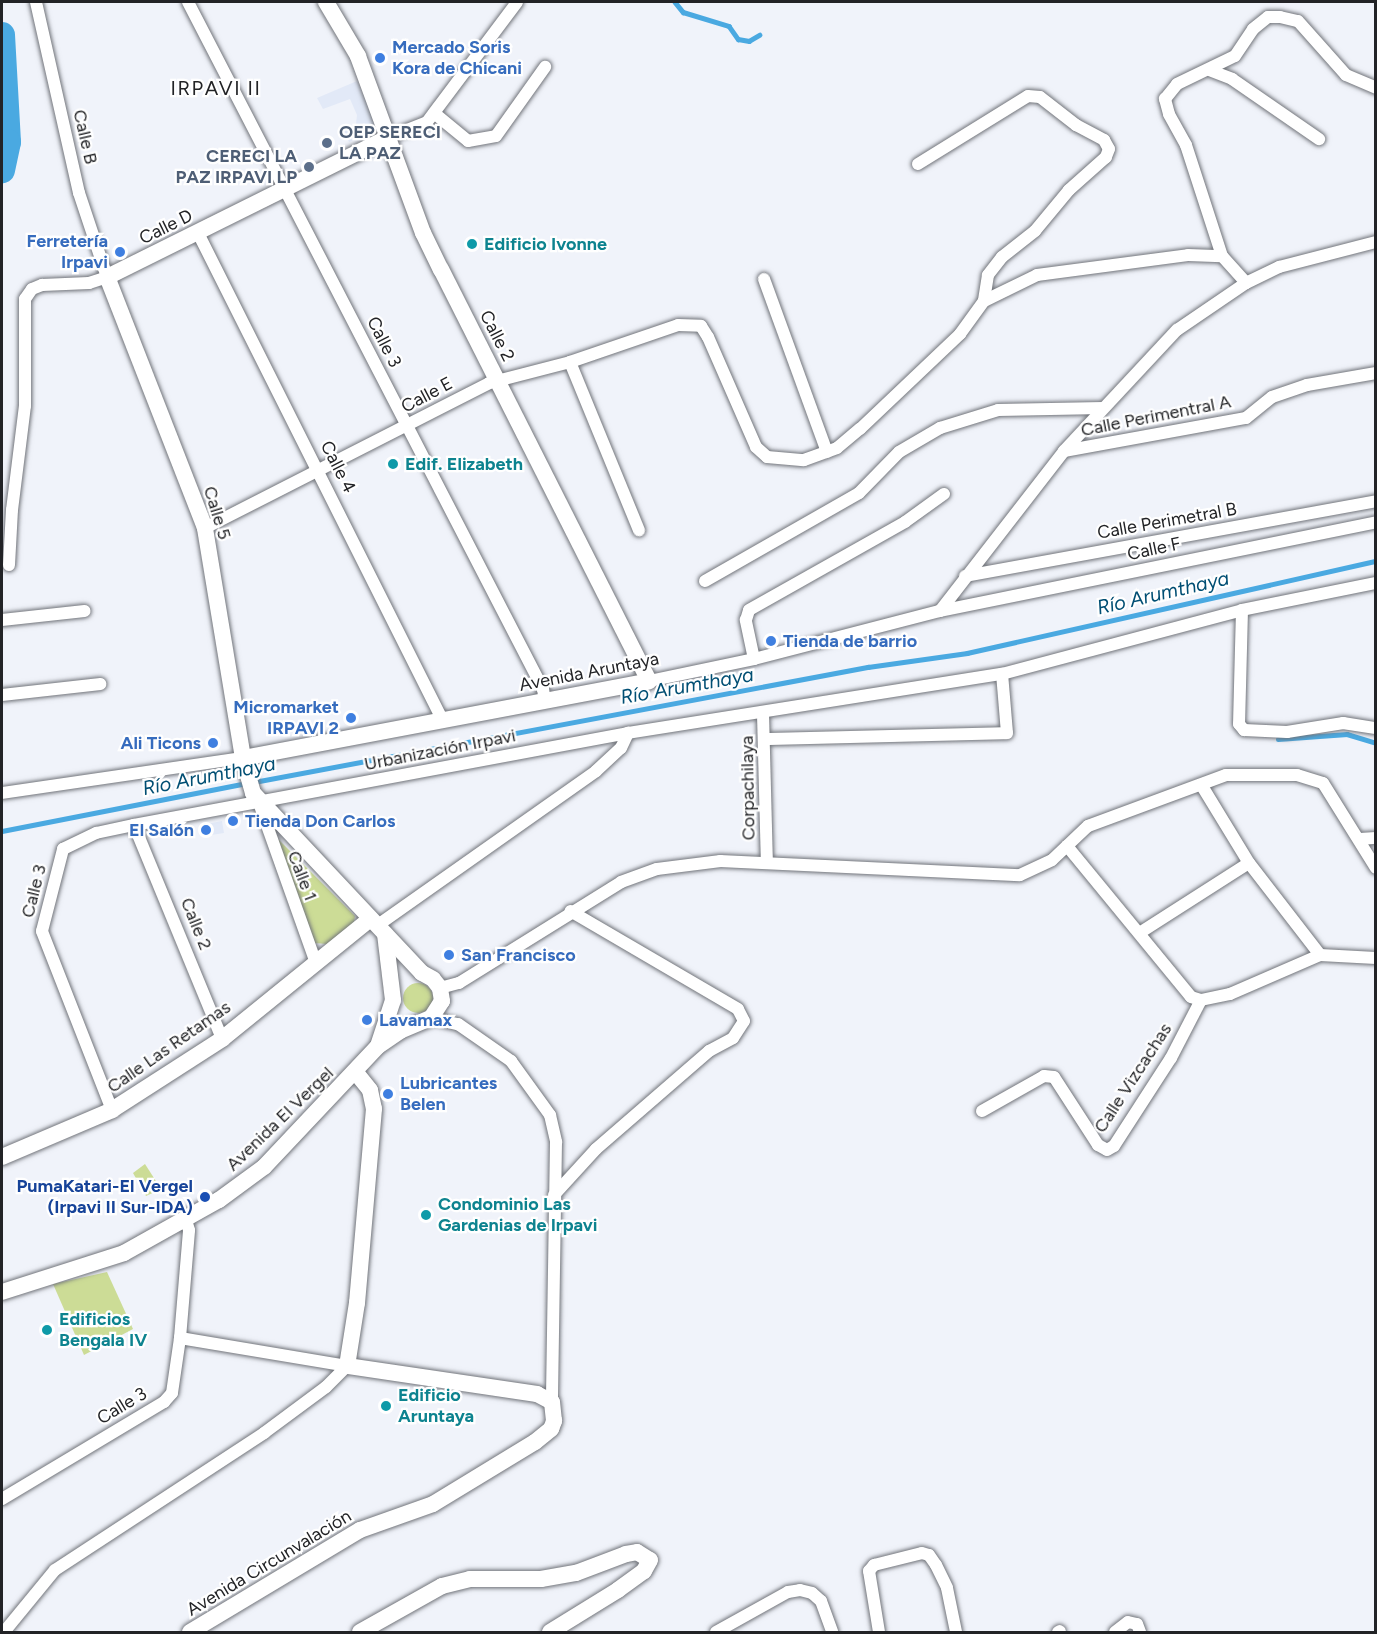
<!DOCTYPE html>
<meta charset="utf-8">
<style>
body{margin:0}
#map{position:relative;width:1377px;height:1634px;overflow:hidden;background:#f0f3fa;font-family:Figtree,sans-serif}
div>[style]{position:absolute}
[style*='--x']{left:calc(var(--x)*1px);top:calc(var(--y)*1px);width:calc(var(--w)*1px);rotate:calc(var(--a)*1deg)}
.built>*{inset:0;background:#e2e9f7}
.green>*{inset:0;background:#ccdc96}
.round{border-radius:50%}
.stream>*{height:4.5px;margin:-2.25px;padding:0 2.25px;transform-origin:2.25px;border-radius:2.25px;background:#4aa9e1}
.river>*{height:26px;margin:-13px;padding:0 13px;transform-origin:13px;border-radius:13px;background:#4aa9e1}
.roads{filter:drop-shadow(0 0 2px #71747a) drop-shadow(0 0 2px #71747a)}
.street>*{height:12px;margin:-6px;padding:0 6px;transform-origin:6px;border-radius:6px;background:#fff}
.secondary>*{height:16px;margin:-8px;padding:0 8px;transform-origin:8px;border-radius:8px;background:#fff}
.dots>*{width:16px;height:16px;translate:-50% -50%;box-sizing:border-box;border:3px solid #fff;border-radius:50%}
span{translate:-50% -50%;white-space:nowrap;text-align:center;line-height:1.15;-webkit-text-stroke:4.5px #fff;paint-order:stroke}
.shop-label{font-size:18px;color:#366cbe;font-weight:700}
.left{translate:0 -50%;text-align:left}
.right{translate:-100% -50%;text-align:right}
.service-label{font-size:18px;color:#4e5e75;font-weight:700}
.street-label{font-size:18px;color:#222326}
.culture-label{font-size:18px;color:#0d838f;font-weight:700}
.transit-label{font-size:18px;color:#164399;font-weight:700}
.neighbourhood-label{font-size:20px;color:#222326;letter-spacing:1.5px}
.water-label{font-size:20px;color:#004e73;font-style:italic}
.frame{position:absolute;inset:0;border:3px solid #222326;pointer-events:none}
</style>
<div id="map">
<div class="built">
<i style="clip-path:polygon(357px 81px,377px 125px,374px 131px,349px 142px,344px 130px,356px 124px,357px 115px,350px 99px,323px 109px,317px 98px)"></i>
<i style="clip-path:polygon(222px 821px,224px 833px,205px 836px,202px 825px)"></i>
</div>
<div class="green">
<i style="clip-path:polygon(276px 837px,355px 916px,354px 923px,327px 944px,314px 943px)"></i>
<i class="round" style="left:403px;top:983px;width:30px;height:30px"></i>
<i style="clip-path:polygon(145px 1164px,161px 1189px,146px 1196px,133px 1173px)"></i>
<i style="clip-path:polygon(107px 1272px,133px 1329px,84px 1355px,53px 1284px)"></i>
</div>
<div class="stream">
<i style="--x:675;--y:2;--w:13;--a:51"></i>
<i style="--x:683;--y:12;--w:48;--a:16.9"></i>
<i style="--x:729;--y:26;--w:16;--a:55"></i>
<i style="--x:738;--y:39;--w:11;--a:10"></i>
<i style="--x:749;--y:41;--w:12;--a:-31"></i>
<i style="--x:1278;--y:739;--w:69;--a:-4.1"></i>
<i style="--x:1347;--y:734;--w:30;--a:17"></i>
<i style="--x:254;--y:782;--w:625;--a:-10.61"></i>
<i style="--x:868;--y:667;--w:100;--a:-8"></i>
<i style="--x:967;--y:653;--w:419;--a:-12.7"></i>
<i style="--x:2;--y:831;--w:249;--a:-11.1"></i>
</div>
<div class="river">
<i style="--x:2;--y:35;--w:107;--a:86.8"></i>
<i style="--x:8;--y:142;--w:29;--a:102"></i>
</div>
<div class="roads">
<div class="street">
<i style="--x:188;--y:2;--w:773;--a:62.67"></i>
<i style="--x:543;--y:689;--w:12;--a:81"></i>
<i style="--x:1209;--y:70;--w:25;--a:21"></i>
<i style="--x:1232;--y:79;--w:106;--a:34.6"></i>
<i style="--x:434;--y:113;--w:44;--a:39.5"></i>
<i style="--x:468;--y:141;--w:28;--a:-10"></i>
<i style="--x:496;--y:136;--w:85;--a:-54.6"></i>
<i style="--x:389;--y:137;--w:41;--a:-21.5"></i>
<i style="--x:427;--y:122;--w:150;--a:-53.1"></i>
<i style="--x:918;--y:164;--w:129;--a:-31.7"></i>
<i style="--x:1028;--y:96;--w:12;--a:5"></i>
<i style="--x:1040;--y:97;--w:46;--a:37.9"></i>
<i style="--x:1076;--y:125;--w:32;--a:28"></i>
<i style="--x:1104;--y:140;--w:10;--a:61"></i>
<i style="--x:1109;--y:149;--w:9;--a:111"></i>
<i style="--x:1106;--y:157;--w:50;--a:138.3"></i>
<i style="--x:1069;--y:190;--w:53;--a:129.7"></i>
<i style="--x:1035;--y:231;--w:42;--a:141.8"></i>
<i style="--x:1002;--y:257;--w:23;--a:128"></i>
<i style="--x:988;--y:275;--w:26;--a:99"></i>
<i style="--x:198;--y:233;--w:544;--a:63.34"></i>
<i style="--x:1222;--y:256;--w:117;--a:-108"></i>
<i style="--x:1186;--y:145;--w:35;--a:-119"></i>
<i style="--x:1169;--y:114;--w:16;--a:-105"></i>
<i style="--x:1165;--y:99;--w:19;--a:-51"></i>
<i style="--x:1177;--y:84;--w:64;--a:-25.8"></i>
<i style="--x:1235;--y:56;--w:32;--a:-56"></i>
<i style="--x:1253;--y:29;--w:19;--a:-39"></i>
<i style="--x:1268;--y:17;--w:12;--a:0"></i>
<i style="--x:1280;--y:17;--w:18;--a:13"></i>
<i style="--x:1298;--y:21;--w:72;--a:48.4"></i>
<i style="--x:1346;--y:75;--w:33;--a:23"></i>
<i style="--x:764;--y:279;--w:184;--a:70"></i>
<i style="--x:570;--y:362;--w:182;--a:67.7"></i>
<i style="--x:1064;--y:451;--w:185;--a:-10.3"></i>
<i style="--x:1246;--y:418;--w:33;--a:-39"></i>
<i style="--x:1272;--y:397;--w:37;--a:-19"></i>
<i style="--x:1307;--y:385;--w:70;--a:-9.9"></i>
<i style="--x:205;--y:528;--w:319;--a:-27"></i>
<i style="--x:489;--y:383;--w:84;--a:-14.5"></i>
<i style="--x:570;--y:362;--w:114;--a:-18.9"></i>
<i style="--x:678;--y:325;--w:23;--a:2"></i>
<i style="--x:701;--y:326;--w:13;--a:58"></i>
<i style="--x:708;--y:337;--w:120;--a:66.4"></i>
<i style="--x:756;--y:447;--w:15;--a:42"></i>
<i style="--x:767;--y:457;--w:37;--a:5"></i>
<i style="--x:804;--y:460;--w:35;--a:-20"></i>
<i style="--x:837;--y:448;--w:30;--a:-40"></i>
<i style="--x:860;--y:429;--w:138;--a:-43.5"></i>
<i style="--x:960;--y:334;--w:41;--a:-54"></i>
<i style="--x:984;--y:301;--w:59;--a:-26.1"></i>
<i style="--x:1037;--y:275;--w:152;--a:-7.5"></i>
<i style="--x:1188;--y:255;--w:34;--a:2"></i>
<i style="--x:1222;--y:256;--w:36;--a:48"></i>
<i style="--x:9;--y:565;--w:55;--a:-86.9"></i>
<i style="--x:12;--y:510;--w:105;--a:-82.9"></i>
<i style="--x:25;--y:406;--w:107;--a:-90"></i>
<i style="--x:25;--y:299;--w:12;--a:-55"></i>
<i style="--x:32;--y:289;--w:11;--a:-22"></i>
<i style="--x:42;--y:285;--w:47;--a:-2.4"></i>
<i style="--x:89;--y:283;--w:19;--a:-18"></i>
<i style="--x:107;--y:277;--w:89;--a:-108.4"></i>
<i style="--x:79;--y:193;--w:196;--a:-102.7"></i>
<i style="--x:965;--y:576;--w:418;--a:-10.3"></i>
<i style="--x:705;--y:581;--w:177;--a:-29.7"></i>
<i style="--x:859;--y:493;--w:57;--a:-45.7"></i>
<i style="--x:899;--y:452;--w:48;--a:-30.3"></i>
<i style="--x:940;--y:428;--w:61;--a:-17.2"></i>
<i style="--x:998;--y:410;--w:105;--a:-1.1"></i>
<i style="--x:1242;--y:610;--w:114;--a:91.5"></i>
<i style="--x:1239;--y:724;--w:8;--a:50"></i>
<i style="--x:1244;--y:730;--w:43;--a:2.7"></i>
<i style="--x:1287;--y:732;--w:57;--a:-9.1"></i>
<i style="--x:1343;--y:723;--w:33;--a:9"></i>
<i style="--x:940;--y:611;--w:202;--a:-52.2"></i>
<i style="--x:1064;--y:451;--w:166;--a:-47"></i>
<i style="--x:1177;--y:330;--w:83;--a:-34.3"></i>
<i style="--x:1246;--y:283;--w:37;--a:-26"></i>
<i style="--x:1279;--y:267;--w:100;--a:-14.5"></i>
<i style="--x:2;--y:620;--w:83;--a:-6.2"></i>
<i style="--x:754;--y:659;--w:40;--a:-102"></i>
<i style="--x:746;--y:620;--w:10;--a:-73"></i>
<i style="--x:749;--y:610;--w:179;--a:-29.4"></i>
<i style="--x:905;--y:522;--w:48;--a:-35.7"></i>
<i style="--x:649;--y:681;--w:107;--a:-11.8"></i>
<i style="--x:754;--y:659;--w:192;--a:-14.5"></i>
<i style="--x:940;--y:611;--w:445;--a:-11.5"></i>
<i style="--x:2;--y:695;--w:99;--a:-6.4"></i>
<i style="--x:763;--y:714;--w:148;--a:88.5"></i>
<i style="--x:765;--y:739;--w:242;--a:-1.4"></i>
<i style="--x:1007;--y:733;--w:59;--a:-94.8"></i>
<i style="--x:1202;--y:786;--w:90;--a:58.6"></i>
<i style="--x:1249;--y:863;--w:116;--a:52.3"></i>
<i style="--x:2;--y:793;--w:244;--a:-8.3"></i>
<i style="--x:259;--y:803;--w:167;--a:70.4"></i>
<i style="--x:134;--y:825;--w:231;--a:67.6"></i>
<i style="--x:1360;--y:839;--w:16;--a:-4"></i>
<i style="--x:1067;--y:846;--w:195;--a:50.6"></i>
<i style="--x:1191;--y:997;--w:10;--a:17"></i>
<i style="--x:1201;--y:1000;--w:30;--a:-12"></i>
<i style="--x:1230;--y:994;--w:98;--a:-23.4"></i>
<i style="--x:1320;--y:955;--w:56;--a:3.1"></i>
<i style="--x:378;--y:925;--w:267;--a:-35.2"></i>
<i style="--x:596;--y:771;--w:34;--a:-43"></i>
<i style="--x:621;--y:748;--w:17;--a:-65"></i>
<i style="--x:628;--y:733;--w:379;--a:-9"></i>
<i style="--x:1002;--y:674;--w:248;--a:-14.9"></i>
<i style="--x:1242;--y:610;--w:137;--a:-11.4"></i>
<i style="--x:1141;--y:932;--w:128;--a:-32.6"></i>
<i style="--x:440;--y:988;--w:20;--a:-15"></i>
<i style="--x:459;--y:983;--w:191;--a:-31.9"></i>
<i style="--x:621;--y:882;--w:38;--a:-20"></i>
<i style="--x:657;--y:869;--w:64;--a:-7.2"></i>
<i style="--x:720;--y:861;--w:300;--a:2.7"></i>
<i style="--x:1020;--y:875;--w:35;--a:-25"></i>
<i style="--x:1052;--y:860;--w:50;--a:-43.4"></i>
<i style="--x:1088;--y:826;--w:147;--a:-20.3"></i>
<i style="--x:1226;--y:775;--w:71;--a:0"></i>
<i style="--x:1297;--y:775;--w:27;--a:17"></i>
<i style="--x:1323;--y:783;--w:100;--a:58.1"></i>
<i style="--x:431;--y:1018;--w:28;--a:13"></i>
<i style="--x:458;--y:1024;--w:65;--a:34.9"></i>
<i style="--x:511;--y:1061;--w:67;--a:54.2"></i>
<i style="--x:550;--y:1115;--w:28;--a:77"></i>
<i style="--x:556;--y:1142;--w:260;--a:90.9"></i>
<i style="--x:112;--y:1110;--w:192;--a:-111.4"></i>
<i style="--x:42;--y:931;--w:85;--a:-75.6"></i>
<i style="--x:63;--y:849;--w:37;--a:-26"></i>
<i style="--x:96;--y:833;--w:39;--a:-12"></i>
<i style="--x:134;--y:825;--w:502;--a:-10.55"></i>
<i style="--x:982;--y:1111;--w:71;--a:-29.4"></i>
<i style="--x:1044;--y:1076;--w:10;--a:6"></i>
<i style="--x:1054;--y:1077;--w:81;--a:57.1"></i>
<i style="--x:1098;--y:1145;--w:10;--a:29"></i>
<i style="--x:1107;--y:1150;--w:8;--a:-30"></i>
<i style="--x:1114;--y:1146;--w:105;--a:-57.1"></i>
<i style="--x:1171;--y:1058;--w:65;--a:-62.7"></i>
<i style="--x:554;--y:1195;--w:62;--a:-47.6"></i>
<i style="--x:596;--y:1149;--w:150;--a:-40.9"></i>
<i style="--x:709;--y:1051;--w:27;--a:-28"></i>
<i style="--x:733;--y:1038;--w:20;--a:-57"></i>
<i style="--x:744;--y:1021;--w:13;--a:-117"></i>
<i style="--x:738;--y:1009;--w:194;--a:-149.7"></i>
<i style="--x:180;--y:1338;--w:169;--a:9.5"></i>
<i style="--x:2;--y:1499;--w:189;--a:-30.9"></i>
<i style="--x:164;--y:1402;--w:12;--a:-48"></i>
<i style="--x:172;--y:1393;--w:56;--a:-81.7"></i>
<i style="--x:180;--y:1338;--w:108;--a:-85.2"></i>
<i style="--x:189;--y:1230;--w:10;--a:-107"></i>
<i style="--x:4;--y:1632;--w:80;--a:-50.6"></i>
<i style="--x:55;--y:1570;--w:250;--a:-33.2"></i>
<i style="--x:264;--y:1433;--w:77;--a:-36.6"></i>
<i style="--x:326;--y:1387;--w:30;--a:-45"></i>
<i style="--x:716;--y:1632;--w:82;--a:-29.1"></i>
<i style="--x:788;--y:1592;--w:12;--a:-9"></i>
<i style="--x:800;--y:1590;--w:12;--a:14"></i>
<i style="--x:812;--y:1593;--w:12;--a:42"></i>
<i style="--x:821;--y:1601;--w:33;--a:70"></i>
<i style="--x:879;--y:1632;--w:62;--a:-99.3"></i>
<i style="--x:869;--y:1571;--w:8;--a:-50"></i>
<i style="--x:874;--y:1565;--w:49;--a:-14"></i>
<i style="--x:922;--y:1553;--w:7;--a:16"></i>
<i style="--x:929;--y:1555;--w:12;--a:55"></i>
<i style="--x:936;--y:1565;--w:25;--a:64"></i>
<i style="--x:947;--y:1588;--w:45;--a:78.4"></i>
<i style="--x:1058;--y:1632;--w:2;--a:-27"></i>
<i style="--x:1115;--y:1632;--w:16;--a:-38"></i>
<i style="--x:1128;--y:1622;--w:9;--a:13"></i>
<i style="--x:1137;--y:1624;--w:9;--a:69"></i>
</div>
<div class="secondary">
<i style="--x:243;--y:758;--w:413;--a:-10.7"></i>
<i style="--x:649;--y:681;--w:461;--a:-116.8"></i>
<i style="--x:441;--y:270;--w:41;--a:-115.9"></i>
<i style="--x:423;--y:233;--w:189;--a:-110.2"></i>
<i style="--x:358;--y:56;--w:63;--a:-120.7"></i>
<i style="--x:378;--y:1046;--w:48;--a:-71.9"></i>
<i style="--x:393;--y:1000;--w:66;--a:-96.9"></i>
<i style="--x:2;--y:1157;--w:120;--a:-23.1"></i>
<i style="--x:112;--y:1110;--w:131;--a:-32.8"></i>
<i style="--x:222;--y:1039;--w:191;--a:-39"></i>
<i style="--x:2;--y:1292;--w:128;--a:-17.7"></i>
<i style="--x:124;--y:1253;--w:109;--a:-29.2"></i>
<i style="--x:219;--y:1200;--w:56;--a:-36.3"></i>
<i style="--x:264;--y:1167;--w:166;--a:-46.7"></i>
<i style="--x:378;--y:1046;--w:27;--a:-34"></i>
<i style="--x:400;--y:1031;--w:34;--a:-23"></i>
<i style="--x:431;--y:1018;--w:20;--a:-57"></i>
<i style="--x:442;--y:1001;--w:13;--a:-99"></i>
<i style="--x:440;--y:988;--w:11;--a:-128"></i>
<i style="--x:433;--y:979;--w:13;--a:-151"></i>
<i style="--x:422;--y:973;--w:247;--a:-133.2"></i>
<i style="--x:253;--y:793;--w:36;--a:-106"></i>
<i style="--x:243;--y:758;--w:233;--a:-99.4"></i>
<i style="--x:205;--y:528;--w:269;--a:-111.3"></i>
<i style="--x:107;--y:277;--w:315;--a:-26.4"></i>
<i style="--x:190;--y:1632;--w:198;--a:-31"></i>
<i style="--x:360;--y:1530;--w:77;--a:-19.6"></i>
<i style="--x:433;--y:1504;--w:119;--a:-31.3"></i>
<i style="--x:535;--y:1442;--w:21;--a:-39"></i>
<i style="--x:551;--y:1429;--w:9;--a:-69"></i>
<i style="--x:554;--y:1421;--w:19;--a:-96"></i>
<i style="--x:552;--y:1402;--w:17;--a:-152"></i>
<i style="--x:537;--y:1394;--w:192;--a:-171.6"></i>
<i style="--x:347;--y:1366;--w:64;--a:-81"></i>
<i style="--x:357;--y:1303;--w:195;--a:-85"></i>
<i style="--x:374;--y:1109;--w:19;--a:-102"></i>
<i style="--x:370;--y:1090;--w:22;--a:-129"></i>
<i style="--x:360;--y:1632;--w:94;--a:-29.3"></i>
<i style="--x:442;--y:1586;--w:29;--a:-14"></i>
<i style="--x:470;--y:1579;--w:71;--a:0"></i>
<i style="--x:541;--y:1579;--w:36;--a:-10"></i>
<i style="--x:576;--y:1573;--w:53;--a:-20.8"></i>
<i style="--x:626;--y:1554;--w:11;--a:-10"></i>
<i style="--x:637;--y:1552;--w:15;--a:32"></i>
<i style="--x:650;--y:1560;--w:13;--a:119"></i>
<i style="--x:644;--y:1571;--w:32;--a:144"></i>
<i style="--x:618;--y:1590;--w:80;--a:148.3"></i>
</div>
</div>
<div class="dots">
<i style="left:380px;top:58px;background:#3f7fe0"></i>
<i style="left:327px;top:143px;background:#5c6f8a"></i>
<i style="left:309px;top:167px;background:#5c6f8a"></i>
<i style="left:472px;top:244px;background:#0f9aa8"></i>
<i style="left:120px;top:252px;background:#3f7fe0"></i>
<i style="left:393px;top:464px;background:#0f9aa8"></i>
<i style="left:771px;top:641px;background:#3f7fe0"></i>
<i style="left:351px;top:718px;background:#3f7fe0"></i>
<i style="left:213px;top:743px;background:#3f7fe0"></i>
<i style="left:233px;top:821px;background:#3f7fe0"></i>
<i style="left:206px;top:830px;background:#3f7fe0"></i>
<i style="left:449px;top:955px;background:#3f7fe0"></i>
<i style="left:367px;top:1020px;background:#3f7fe0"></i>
<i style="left:388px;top:1094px;background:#3f7fe0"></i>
<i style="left:205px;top:1197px;background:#1a4fb4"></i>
<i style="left:426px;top:1215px;background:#0f9aa8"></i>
<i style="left:47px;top:1330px;background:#0f9aa8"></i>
<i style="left:386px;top:1406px;background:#0f9aa8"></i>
</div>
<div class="shop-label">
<span class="left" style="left:392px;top:58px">Mercado Soris<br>Kora de Chicani</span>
<span class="right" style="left:108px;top:252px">Ferretería<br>Irpavi</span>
<span class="left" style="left:783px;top:641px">Tienda de barrio</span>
<span class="right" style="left:339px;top:718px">Micromarket<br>IRPAVI 2</span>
<span class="right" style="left:201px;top:743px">Ali Ticons</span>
<span class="left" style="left:245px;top:821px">Tienda Don Carlos</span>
<span class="right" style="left:194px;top:830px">El Salón</span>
<span class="left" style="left:461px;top:955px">San Francisco</span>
<span class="left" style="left:379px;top:1020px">Lavamax</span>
<span class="left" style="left:400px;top:1094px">Lubricantes<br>Belen</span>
</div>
<div class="service-label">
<span class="left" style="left:339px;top:143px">OEP SERECI<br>LA PAZ</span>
<span class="right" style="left:297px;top:167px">CERECI LA<br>PAZ IRPAVI LP</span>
</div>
<div class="street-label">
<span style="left:85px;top:137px;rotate:77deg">Calle B</span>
<span style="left:166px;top:227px;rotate:-26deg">Calle D</span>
<span style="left:497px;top:336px;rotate:63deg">Calle 2</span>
<span style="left:384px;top:342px;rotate:63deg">Calle 3</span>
<span style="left:427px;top:395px;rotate:-28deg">Calle E</span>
<span style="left:1156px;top:416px;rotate:-11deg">Calle Perimentral A</span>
<span style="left:338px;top:467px;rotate:63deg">Calle 4</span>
<span style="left:217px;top:513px;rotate:73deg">Calle 5</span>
<span style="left:1167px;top:521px;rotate:-10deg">Calle Perimetral B</span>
<span style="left:1154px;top:549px;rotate:-12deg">Calle F</span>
<span style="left:589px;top:672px;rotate:-11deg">Avenida Aruntaya</span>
<span style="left:440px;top:750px;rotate:-11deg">Urbanización Irpavi</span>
<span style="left:748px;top:788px;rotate:-91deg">Corpachilaya</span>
<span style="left:302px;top:876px;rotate:69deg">Calle 1</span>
<span style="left:34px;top:891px;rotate:-76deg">Calle 3</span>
<span style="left:196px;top:924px;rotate:68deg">Calle 2</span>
<span style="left:169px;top:1047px;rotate:-35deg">Calle Las Retamas</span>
<span style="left:1133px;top:1078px;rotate:-57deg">Calle Vizcachas</span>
<span style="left:280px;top:1119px;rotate:-44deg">Avenida El Vergel</span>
<span style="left:122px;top:1406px;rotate:-31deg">Calle 3</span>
<span style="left:269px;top:1563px;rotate:-31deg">Avenida Circunvalación</span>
</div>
<div class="culture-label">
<span class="left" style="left:484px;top:244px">Edificio Ivonne</span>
<span class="left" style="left:405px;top:464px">Edif. Elizabeth</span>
<span class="left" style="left:438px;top:1215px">Condominio Las<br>Gardenias de Irpavi</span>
<span class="left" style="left:59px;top:1330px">Edificios<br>Bengala IV</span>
<span class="left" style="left:398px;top:1406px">Edificio<br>Aruntaya</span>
</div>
<div class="transit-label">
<span class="right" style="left:193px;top:1197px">PumaKatari-El Vergel<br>(Irpavi II Sur-IDA)</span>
</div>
<div class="neighbourhood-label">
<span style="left:216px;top:88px">IRPAVI II</span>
</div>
<div class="water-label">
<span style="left:1163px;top:593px;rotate:-13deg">Río Arumthaya</span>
<span style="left:687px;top:686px;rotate:-10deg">Río Arumthaya</span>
<span style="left:209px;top:776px;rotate:-11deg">Río Arumthaya</span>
</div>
<div class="frame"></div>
</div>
